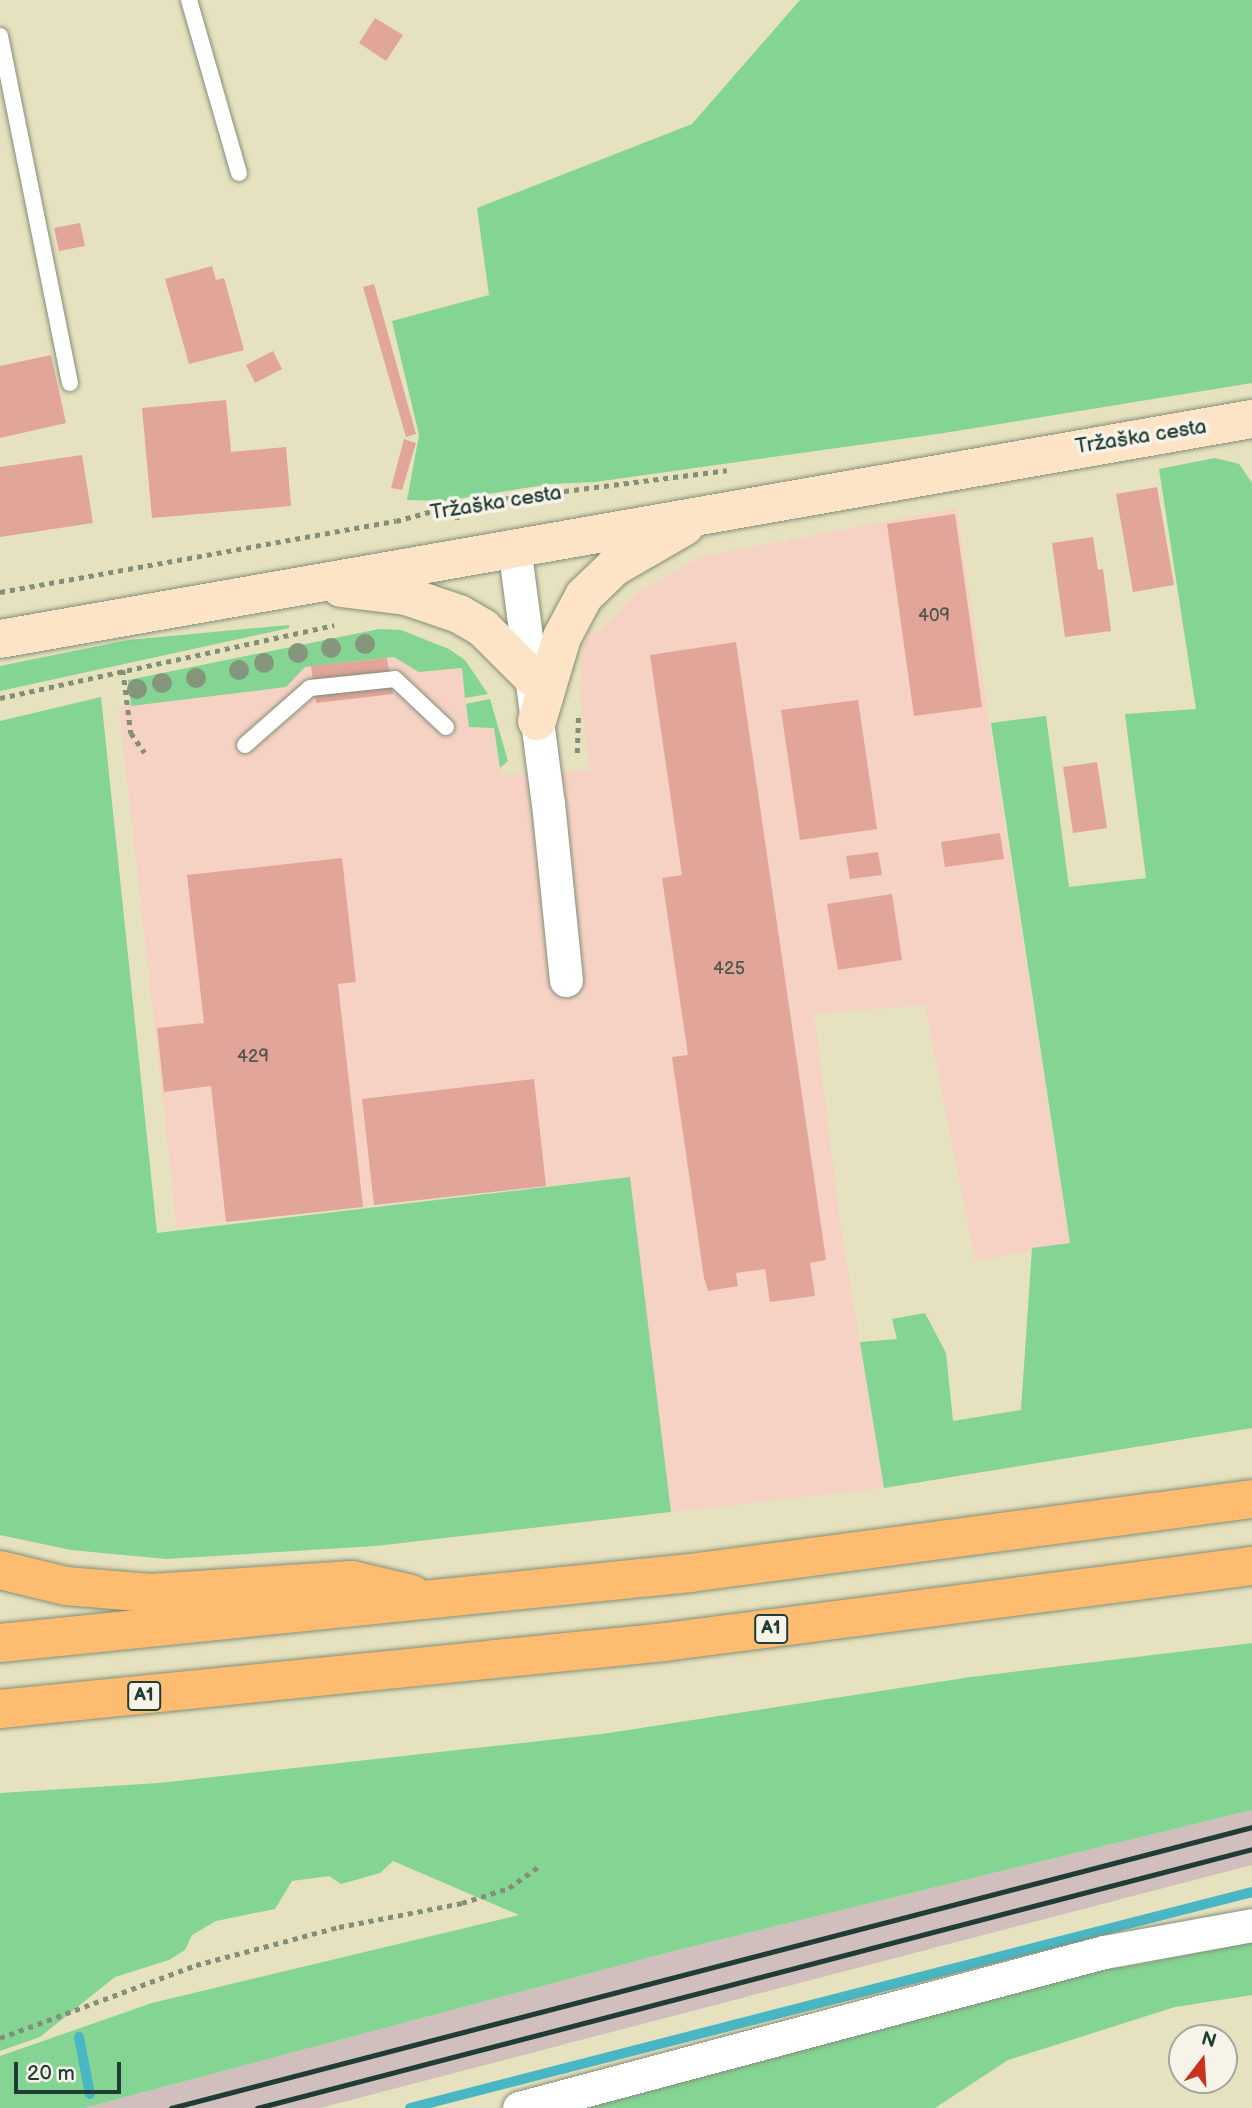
<!DOCTYPE html>
<meta charset="utf-8">
<style>
body{margin:0}
#map{position:relative;width:1252px;height:2108px;overflow:hidden;background:#e6e1be;font-family:"Balsamiq Sans",sans-serif}
div>[style]{position:absolute}
[style*='--x']{left:calc(var(--x)*1px);top:calc(var(--y)*1px);width:calc(var(--w)*1px);rotate:calc(var(--a)*1deg)}
.built>*{inset:0;background:#f6d2c4}
.industrial>*{inset:0;background:#d1bfbe}
.green>*{inset:0;background:#84d493}
.stream>*{height:10px;margin:-5px;padding:0 5px;transform-origin:5px;border-radius:5px;background:#49b6c4}
.building>*{inset:0;background:#e1a59a}
.path>*{height:4.5px;margin-top:-2.25px;transform-origin:0;background:repeating-linear-gradient(90deg,#828f79 0 5px,transparent 0 10px)}
.roads{filter:drop-shadow(0 0 2px #828f79) drop-shadow(0 0 2px #828f79)}
.service>*{height:16px;margin:-8px;padding:0 8px;transform-origin:8px;border-radius:8px;background:#fff}
.minor>*{height:33px;margin:-16.5px;padding:0 16.5px;transform-origin:16.5px;border-radius:16.5px;background:#fff}
.secondary>*{height:38px;margin:-19px;padding:0 19px;transform-origin:19px;border-radius:19px;background:#fee4c6}
.motorway>*{height:38px;margin:-19px;padding:0 19px;transform-origin:19px;border-radius:19px;background:#fdbc70}
.rail>*{height:5px;margin:-2.5px;padding:0 2.5px;transform-origin:2.5px;border-radius:2.5px;background:#1f3d34}
.trees>*{width:20px;height:20px;margin:-10px;border-radius:50%;background:#84977d}
span{translate:-50% -50%;white-space:nowrap;text-align:center;line-height:1.15;-webkit-text-stroke:7px #f7f3e8;paint-order:stroke}
.number-label{font-size:18px;color:#50574e}
.number-label span{-webkit-text-stroke-width:0}
.shield-label span{padding:2px 5px;background:#f7f3e8;border:2px solid;border-radius:5px;-webkit-text-stroke-width:0}
.shield-label{font-size:19px;color:#1f3d34;font-weight:700}
.street-label{font-size:21px;color:#1f3d34}
.north{position:absolute;left:1168px;top:2024px;width:70px;height:70px;box-sizing:border-box;background:#f7f3e8;border:2px solid #a1aaa0;border-radius:50%;rotate:17deg;font-size:19px;font-weight:700;line-height:28px;text-align:center;color:#1f3d34}
.north::after{content:'';display:block;margin:auto;width:24px;height:32px;background:#c8321e;clip-path:polygon(50% 0,100% 100%,50% 72%,0 100%)}
.scale{position:absolute;left:14px;top:2062px;width:107px;height:32px;box-sizing:border-box;border:4px solid #1f3d34;border-top:0;padding-left:9px;font-size:21px;line-height:24px;white-space:nowrap;color:#1f3d34;-webkit-text-stroke:5px #f7f3e8;paint-order:stroke}
</style>
<div id="map">
<div class="built">
<i style="clip-path:polygon(956px 508px,1070px 1244px,975px 1261px,925px 1005px,814px 1014px,843px 1242px,884px 1488px,671px 1512px,629px 1177px,177px 1227px,119px 707px,286px 687px,305px 667px,394px 657px,419px 672px,462px 668px,469px 727px,494px 728px,501px 775px,590px 770px,580px 697px,582px 651px,590px 631px,596px 635px,636px 593px,700px 557px)"></i>
</div>
<div class="industrial">
<i style="clip-path:polygon(1252px 1810px,1252px 1865px,320px 2108px,84px 2108px,670px 1952px)"></i>
</div>
<div class="green">
<i style="clip-path:polygon(800px 0,1252px 0,1252px 383px,944px 433px,595px 482px,550px 484px,444px 501px,407px 500px,419px 435px,392px 321px,489px 295px,477px 208px,692px 124px)"></i>
<i style="clip-path:polygon(1215px 458px,1239px 464px,1252px 483px,1252px 1428px,884px 1488px,860px 1342px,897px 1339px,892px 1319px,925px 1313px,946px 1353px,953px 1421px,1021px 1410px,1032px 1248px,1070px 1243px,991px 723px,1046px 716px,1069px 887px,1146px 878px,1125px 714px,1196px 709px,1159px 469px)"></i>
<i style="clip-path:polygon(289px 625px,289px 628px,0 691px,0 666px,128px 640px)"></i>
<i style="clip-path:polygon(379px 629px,401px 630px,449px 649px,465px 660px,488px 694px,465px 698px,462px 668px,419px 672px,394px 657px,305px 667px,286px 687px,131px 706px,128px 680px)"></i>
<i style="clip-path:polygon(101px 697px,157px 1233px,630px 1177px,671px 1512px,375px 1546px,166px 1559px,71px 1550px,0 1535px,0 721px)"></i>
<i style="clip-path:polygon(490px 699px,508px 761px,500px 768px,494px 728px,469px 727px,466px 704px)"></i>
<i style="clip-path:polygon(1252px 1643px,1252px 1810px,670px 1952px,84px 2108px,0 2108px,0 2056px,152px 2003px,519px 1915px,393px 1861px,380px 1873px,341px 1884px,329px 1876px,292px 1881px,275px 1909px,216px 1921px,192px 1935px,185px 1950px,169px 1960px,115px 1977px,40px 2037px,0 2051px,0 1793px,159px 1783px,602px 1734px,971px 1677px)"></i>
<i style="clip-path:polygon(1252px 1942px,1252px 1995px,1175px 2007px,1008px 2060px,935px 2108px,563px 2108px,1054px 1975px,1131px 1966px)"></i>
</div>
<div class="stream">
<i style="--x:79;--y:2037;--w:58;--a:79.1"></i>
<i style="--x:410;--y:2108;--w:869;--a:-14.39"></i>
</div>
<div class="building">
<i style="clip-path:polygon(375px 18px,403px 35px,386px 61px,359px 43px)"></i>
<i style="clip-path:polygon(80px 223px,85px 246px,59px 251px,54px 228px)"></i>
<i style="clip-path:polygon(212px 266px,216px 280px,224px 278px,244px 350px,189px 364px,165px 279px)"></i>
<i style="clip-path:polygon(374px 284px,416px 434px,406px 437px,363px 287px)"></i>
<i style="clip-path:polygon(273px 351px,282px 369px,255px 383px,246px 365px)"></i>
<i style="clip-path:polygon(51px 355px,66px 423px,0 438px,0 366px)"></i>
<i style="clip-path:polygon(226px 400px,231px 452px,286px 447px,291px 506px,152px 518px,142px 408px)"></i>
<i style="clip-path:polygon(404px 439px,416px 443px,402px 490px,391px 488px)"></i>
<i style="clip-path:polygon(82px 455px,93px 523px,0 537px,0 467px)"></i>
<i style="clip-path:polygon(1157px 487px,1174px 585px,1133px 592px,1116px 494px)"></i>
<i style="clip-path:polygon(955px 514px,982px 707px,914px 716px,887px 524px)"></i>
<i style="clip-path:polygon(1093px 537px,1098px 570px,1103px 569px,1111px 631px,1065px 637px,1052px 543px)"></i>
<i style="clip-path:polygon(736px 642px,826px 1260px,810px 1263px,815px 1296px,770px 1302px,765px 1269px,736px 1273px,738px 1286px,708px 1291px,704px 1278px,672px 1057px,688px 1055px,662px 878px,682px 875px,650px 655px)"></i>
<i style="clip-path:polygon(387px 658px,393px 694px,316px 703px,311px 666px)"></i>
<i style="clip-path:polygon(858px 700px,877px 829px,800px 840px,781px 710px)"></i>
<i style="clip-path:polygon(1097px 762px,1107px 828px,1073px 833px,1063px 767px)"></i>
<i style="clip-path:polygon(1000px 833px,1004px 859px,945px 867px,941px 842px)"></i>
<i style="clip-path:polygon(878px 852px,882px 875px,850px 879px,846px 856px)"></i>
<i style="clip-path:polygon(342px 858px,356px 982px,338px 984px,363px 1207px,226px 1222px,211px 1086px,164px 1092px,157px 1028px,204px 1023px,187px 875px)"></i>
<i style="clip-path:polygon(892px 894px,902px 960px,838px 970px,827px 904px)"></i>
<i style="clip-path:polygon(534px 1079px,546px 1186px,374px 1205px,362px 1099px)"></i>
</div>
<div class="path">
<i style="--x:455;--y:505;--w:18;--a:81"></i>
<i style="--x:0;--y:592;--w:402;--a:-10.2"></i>
<i style="--x:396;--y:521;--w:61;--a:-15.2"></i>
<i style="--x:455;--y:505;--w:274;--a:-7.3"></i>
<i style="--x:123;--y:670;--w:64;--a:82.8"></i>
<i style="--x:131;--y:733;--w:24;--a:55"></i>
<i style="--x:0;--y:698;--w:342;--a:-12.3"></i>
<i style="--x:577;--y:753;--w:36;--a:-88"></i>
<i style="--x:0;--y:2038;--w:209;--a:-20.4"></i>
<i style="--x:196;--y:1965;--w:148;--a:-14.9"></i>
<i style="--x:339;--y:1927;--w:125;--a:-11"></i>
<i style="--x:462;--y:1903;--w:49;--a:-17.7"></i>
<i style="--x:509;--y:1888;--w:39;--a:-36"></i>
</div>
<div class="roads">
<div class="service">
<i style="--x:189;--y:0;--w:180;--a:73.9"></i>
<i style="--x:0;--y:36;--w:354;--a:78.6"></i>
<i style="--x:245;--y:745;--w:86;--a:-41.2"></i>
<i style="--x:310;--y:688;--w:85;--a:-6"></i>
<i style="--x:395;--y:679;--w:70;--a:43.3"></i>
</div>
<div class="minor">
<i style="--x:514;--y:546;--w:259;--a:82.5"></i>
<i style="--x:548;--y:803;--w:178;--a:84.2"></i>
<i style="--x:519;--y:2108;--w:605;--a:-14.93"></i>
<i style="--x:1104;--y:1952;--w:150;--a:-10.3"></i>
</div>
<div class="secondary">
<i style="--x:341;--y:588;--w:65;--a:7"></i>
<i style="--x:406;--y:596;--w:56;--a:18.8"></i>
<i style="--x:459;--y:614;--w:28;--a:30"></i>
<i style="--x:483;--y:628;--w:68;--a:45"></i>
<i style="--x:0;--y:639;--w:1271;--a:-9.97"></i>
<i style="--x:537;--y:721;--w:88;--a:-73.4"></i>
<i style="--x:562;--y:637;--w:47;--a:-61.8"></i>
<i style="--x:584;--y:596;--w:42;--a:-44"></i>
<i style="--x:614;--y:567;--w:82;--a:-30"></i>
</div>
<div class="motorway">
<i style="--x:0;--y:1570;--w:68;--a:13.6"></i>
<i style="--x:66;--y:1586;--w:85;--a:4.7"></i>
<i style="--x:151;--y:1593;--w:201;--a:-3.7"></i>
<i style="--x:352;--y:1580;--w:61;--a:13.3"></i>
<i style="--x:0;--y:1643;--w:694;--a:-5.79"></i>
<i style="--x:690;--y:1573;--w:567;--a:-7.5"></i>
<i style="--x:0;--y:1709;--w:668;--a:-5.75"></i>
<i style="--x:665;--y:1642;--w:592;--a:-7.38"></i>
</div>
</div>
<div class="rail">
<i style="--x:171;--y:2108;--w:1117;--a:-14.57"></i>
<i style="--x:257;--y:2108;--w:1028;--a:-14.59"></i>
</div>
<div class="trees">
<i style="left:365px;top:644px"></i>
<i style="left:331px;top:648px"></i>
<i style="left:298px;top:653px"></i>
<i style="left:264px;top:663px"></i>
<i style="left:239px;top:670px"></i>
<i style="left:196px;top:678px"></i>
<i style="left:162px;top:683px"></i>
<i style="left:137px;top:689px"></i>
</div>
<div class="number-label">
<span style="left:934px;top:616px">409</span>
<span style="left:729px;top:969px">425</span>
<span style="left:253px;top:1057px">429</span>
</div>
<div class="shield-label">
<span style="left:771px;top:1629px">A1</span>
<span style="left:144px;top:1696px">A1</span>
</div>
<div class="street-label">
<span style="left:1141px;top:437px;rotate:-9deg">Tržaška cesta</span>
<span style="left:496px;top:503px;rotate:-9deg">Tržaška cesta</span>
</div>
<div class="north">N</div>
<div class="scale">20 m</div>
</div>
